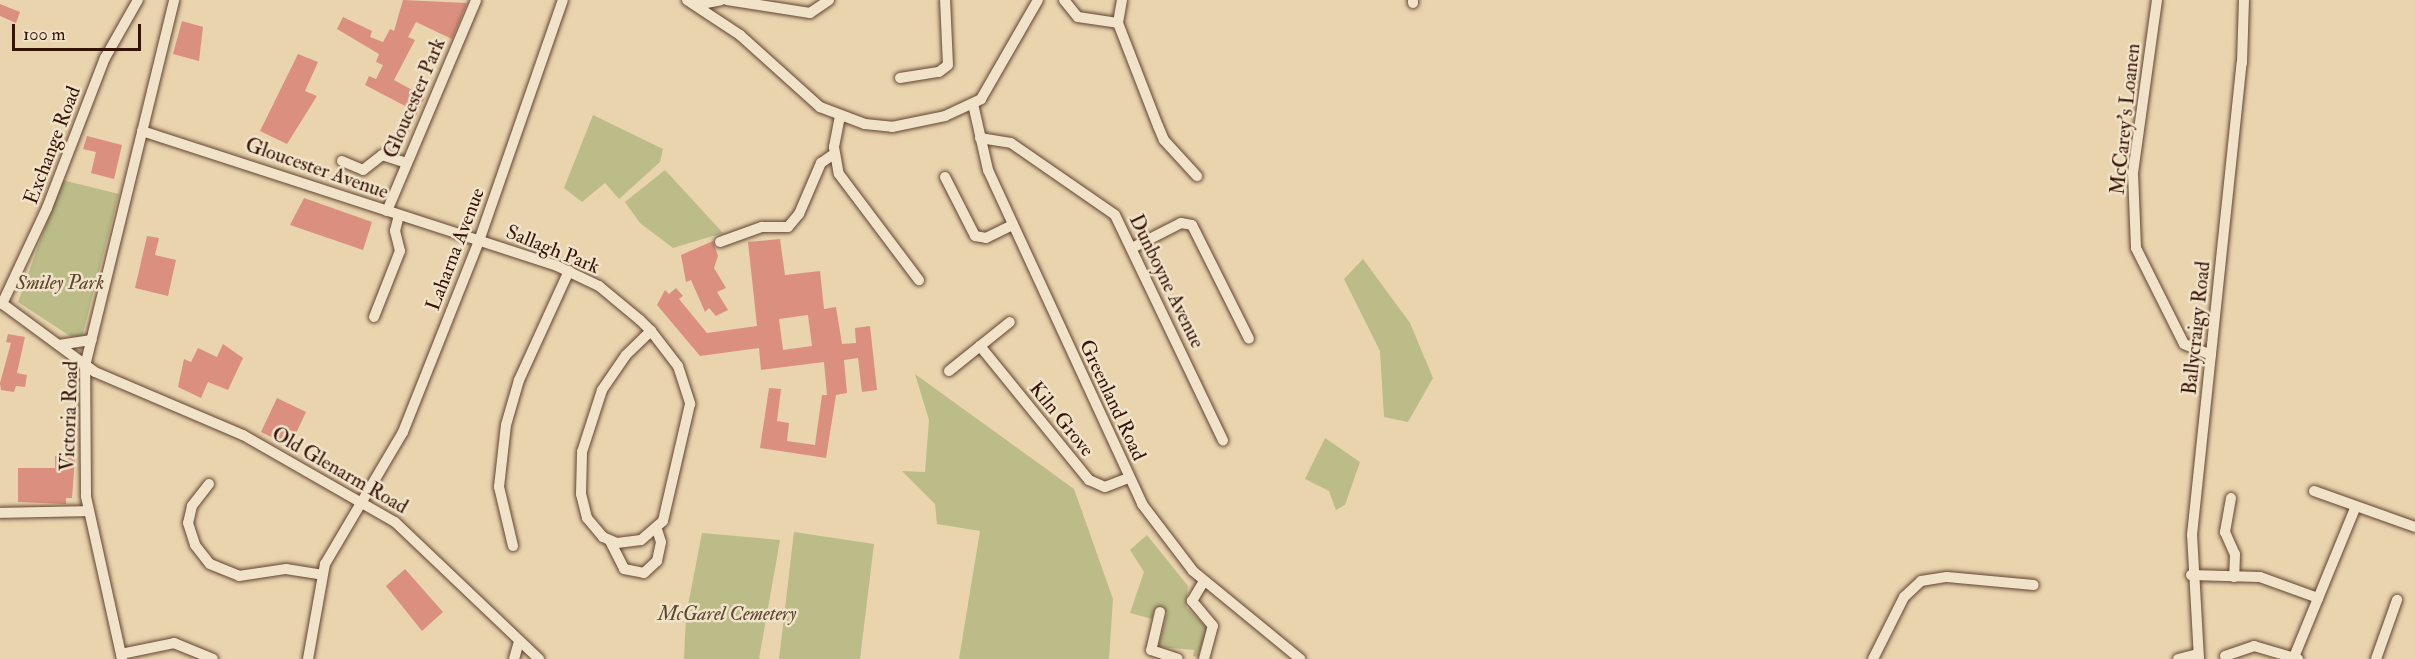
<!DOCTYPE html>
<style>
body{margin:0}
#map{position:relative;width:2415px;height:659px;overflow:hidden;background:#e9d4ae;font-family:"IM FELL Double Pica",serif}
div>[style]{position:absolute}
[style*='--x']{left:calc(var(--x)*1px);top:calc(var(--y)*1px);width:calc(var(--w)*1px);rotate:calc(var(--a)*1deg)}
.green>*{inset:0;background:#bbbc88}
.building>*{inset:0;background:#db8f7f}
.roads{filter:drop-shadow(0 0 2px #624330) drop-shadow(0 0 2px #624330)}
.minor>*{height:10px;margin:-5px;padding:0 5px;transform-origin:5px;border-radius:5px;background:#f1e3ca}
span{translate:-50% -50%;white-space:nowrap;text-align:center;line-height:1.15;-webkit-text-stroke:5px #f1e3ca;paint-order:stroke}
.street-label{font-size:20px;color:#351306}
.park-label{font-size:20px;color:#5d462d;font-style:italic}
.scale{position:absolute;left:12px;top:24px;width:129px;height:27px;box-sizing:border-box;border:3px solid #351306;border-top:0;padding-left:8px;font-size:18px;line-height:21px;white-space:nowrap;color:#351306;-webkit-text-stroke:4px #f1e3ca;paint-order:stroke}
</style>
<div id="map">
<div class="green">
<i style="clip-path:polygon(593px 115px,663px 149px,660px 162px,619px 199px,605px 183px,582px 202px,564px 188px)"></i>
<i style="clip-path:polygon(665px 170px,723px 233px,673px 248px,640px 223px,625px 202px)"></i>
<i style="clip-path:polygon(62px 180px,119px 194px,82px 337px,70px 336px,18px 302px)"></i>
<i style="clip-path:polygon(1363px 259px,1410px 323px,1433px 378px,1408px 422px,1384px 417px,1380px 351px,1344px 279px)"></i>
<i style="clip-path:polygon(915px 374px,1074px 489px,1113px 599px,1109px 659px,959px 659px,980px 531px,937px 524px,935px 504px,902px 471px,925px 472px,929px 420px)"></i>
<i style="clip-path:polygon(1325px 438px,1360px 462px,1345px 505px,1336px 510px,1329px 491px,1305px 479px)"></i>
<i style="clip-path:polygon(794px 532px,874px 544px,860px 659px,779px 659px)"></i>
<i style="clip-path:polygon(702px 533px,780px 540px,759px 659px,684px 659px,686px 616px)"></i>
<i style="clip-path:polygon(1147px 535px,1188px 586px,1186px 607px,1207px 628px,1198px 657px,1193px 656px,1194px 650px,1158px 647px,1167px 613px,1155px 610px,1152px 619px,1130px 613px,1144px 572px,1130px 550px)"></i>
</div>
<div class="building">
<i style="clip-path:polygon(403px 0,467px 3px,452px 39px,416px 22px,408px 37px,415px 40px,394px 80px,425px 97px,404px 141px,393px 136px,407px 107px,365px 85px,369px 76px,376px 79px,383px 65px,376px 62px,379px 54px,337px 29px,343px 17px,372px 31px,370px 37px,383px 42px,390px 29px,394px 31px)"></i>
<i style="clip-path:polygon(0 4px,20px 12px,16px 23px,0 16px)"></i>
<i style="clip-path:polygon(182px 21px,203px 27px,199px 61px,173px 54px)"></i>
<i style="clip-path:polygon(298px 54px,318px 62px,305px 91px,317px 96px,287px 144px,260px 131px)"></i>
<i style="clip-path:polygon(87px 136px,122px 145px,114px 179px,91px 173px,96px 152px,83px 149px)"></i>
<i style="clip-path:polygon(304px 198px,372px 222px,363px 250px,290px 225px)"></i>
<i style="clip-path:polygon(147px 236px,159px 238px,155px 255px,176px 260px,168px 296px,135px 288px)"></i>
<i style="clip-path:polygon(evenodd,780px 239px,785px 275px,820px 271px,824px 309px,836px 307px,842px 344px,856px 343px,855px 328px,870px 326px,877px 390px,862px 392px,858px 358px,844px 360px,847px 393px,836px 395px,826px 458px,760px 448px,769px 388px,781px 389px,777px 421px,789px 423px,787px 441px,815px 445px,822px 395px,827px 395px,824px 362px,761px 370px,759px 348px,700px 356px,657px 305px,665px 290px,669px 294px,676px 288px,683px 296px,679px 299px,707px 333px,757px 326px,748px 242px,780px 239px,808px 315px,812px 346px,783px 350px,779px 319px,808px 315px)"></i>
<i style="clip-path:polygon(713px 241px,718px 256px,714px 268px,726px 288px,717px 292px,728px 310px,716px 316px,709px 308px,705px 312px,691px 280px,686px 282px,681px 255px)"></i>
<i style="clip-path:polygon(8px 334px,25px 337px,17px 373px,27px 375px,25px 387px,16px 386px,14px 392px,1px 390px,0 383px,11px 343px,6px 342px)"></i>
<i style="clip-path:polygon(223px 344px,243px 358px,228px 390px,208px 382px,201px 398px,178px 387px,184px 359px,191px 362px,198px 348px,217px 357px)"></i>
<i style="clip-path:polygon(277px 398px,306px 412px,290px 446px,261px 432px)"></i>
<i style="clip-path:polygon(69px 443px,76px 443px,72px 498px,66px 498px,66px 504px,18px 502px,18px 468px,55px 468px,55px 456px,64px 456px)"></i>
<i style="clip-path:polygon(405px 569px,443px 612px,422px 631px,386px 586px)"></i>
</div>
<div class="roads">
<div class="minor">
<i style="--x:687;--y:0;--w:64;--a:33.4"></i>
<i style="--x:740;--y:35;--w:108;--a:42"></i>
<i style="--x:820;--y:107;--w:48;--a:20.7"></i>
<i style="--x:865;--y:124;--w:27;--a:6"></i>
<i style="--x:892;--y:127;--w:54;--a:-11.7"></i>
<i style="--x:945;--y:116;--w:40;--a:-25"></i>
<i style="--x:981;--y:99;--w:114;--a:-60.1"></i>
<i style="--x:727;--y:0;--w:84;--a:8.9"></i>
<i style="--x:810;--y:13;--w:23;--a:-34"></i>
<i style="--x:1064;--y:0;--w:22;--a:51"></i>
<i style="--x:1078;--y:17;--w:40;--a:8.5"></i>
<i style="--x:1122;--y:0;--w:23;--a:100"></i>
<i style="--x:1118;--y:23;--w:110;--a:68.8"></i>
<i style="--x:1158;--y:126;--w:15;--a:67"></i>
<i style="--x:1164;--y:140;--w:49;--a:47.5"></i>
<i style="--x:1413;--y:0;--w:3;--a:90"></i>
<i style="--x:2157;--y:0;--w:175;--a:97.9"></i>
<i style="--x:2133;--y:173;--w:75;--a:87.7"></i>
<i style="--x:2136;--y:248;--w:107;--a:63.4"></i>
<i style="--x:2184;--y:344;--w:29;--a:22"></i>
<i style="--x:696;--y:5;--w:25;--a:-11"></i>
<i style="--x:900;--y:78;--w:39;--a:-9"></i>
<i style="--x:939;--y:72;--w:11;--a:-38"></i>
<i style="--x:948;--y:65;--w:65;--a:-92.6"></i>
<i style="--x:973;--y:104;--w:68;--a:77.2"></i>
<i style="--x:988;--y:170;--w:368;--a:65.2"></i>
<i style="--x:1142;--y:504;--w:84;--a:52.7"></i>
<i style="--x:1193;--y:571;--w:139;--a:39.4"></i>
<i style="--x:840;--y:116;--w:32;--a:101"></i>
<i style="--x:834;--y:147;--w:27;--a:80"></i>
<i style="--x:839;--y:174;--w:133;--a:53"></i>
<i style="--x:142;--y:131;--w:436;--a:18"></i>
<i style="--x:557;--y:266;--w:47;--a:25.5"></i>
<i style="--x:599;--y:286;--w:53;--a:39.7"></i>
<i style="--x:640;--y:320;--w:16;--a:45"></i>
<i style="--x:651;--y:331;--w:44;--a:52.4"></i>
<i style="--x:678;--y:366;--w:40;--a:72"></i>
<i style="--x:690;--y:404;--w:120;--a:103"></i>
<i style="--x:663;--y:521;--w:29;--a:139"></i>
<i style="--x:641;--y:540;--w:24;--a:173"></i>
<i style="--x:617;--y:543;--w:15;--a:-157"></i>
<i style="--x:603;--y:537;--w:25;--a:-130"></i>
<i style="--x:587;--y:518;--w:25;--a:-104"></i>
<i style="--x:581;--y:494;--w:42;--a:-88.6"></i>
<i style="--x:582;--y:452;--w:65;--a:-72.1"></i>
<i style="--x:602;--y:390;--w:42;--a:-55.6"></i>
<i style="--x:626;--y:355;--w:35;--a:-44"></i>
<i style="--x:980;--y:138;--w:31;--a:9"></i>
<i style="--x:1011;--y:143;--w:126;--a:34.7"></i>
<i style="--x:1115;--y:215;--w:250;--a:64.4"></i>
<i style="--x:342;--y:161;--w:23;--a:23"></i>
<i style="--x:363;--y:170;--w:24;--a:-38"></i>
<i style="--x:382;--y:155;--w:25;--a:18"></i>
<i style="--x:945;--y:177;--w:66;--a:63"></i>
<i style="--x:975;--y:236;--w:11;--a:10"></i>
<i style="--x:986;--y:238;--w:30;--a:-26"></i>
<i style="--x:387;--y:211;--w:229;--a:-67.1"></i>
<i style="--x:720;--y:242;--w:45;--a:-19.7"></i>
<i style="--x:762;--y:227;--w:26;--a:0"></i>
<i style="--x:788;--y:227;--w:17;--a:-50"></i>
<i style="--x:799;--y:214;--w:56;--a:-66.7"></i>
<i style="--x:821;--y:163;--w:16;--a:-35"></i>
<i style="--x:1132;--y:248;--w:55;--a:-27"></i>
<i style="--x:1181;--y:223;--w:11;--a:10"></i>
<i style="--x:1192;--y:225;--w:127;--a:63.4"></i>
<i style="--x:0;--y:302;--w:118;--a:36.4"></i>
<i style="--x:95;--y:372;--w:161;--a:23.1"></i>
<i style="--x:243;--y:435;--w:175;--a:29.8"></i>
<i style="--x:395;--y:522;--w:199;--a:43.6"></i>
<i style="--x:2;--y:304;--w:106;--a:-64.9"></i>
<i style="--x:47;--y:208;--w:161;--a:-68.9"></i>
<i style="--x:105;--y:58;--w:67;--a:-60.4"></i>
<i style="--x:374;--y:317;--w:71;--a:-68.5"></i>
<i style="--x:400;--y:251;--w:21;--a:-104"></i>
<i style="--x:395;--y:231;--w:16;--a:-76"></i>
<i style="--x:59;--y:345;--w:33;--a:-9"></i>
<i style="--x:980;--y:346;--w:173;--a:50.9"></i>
<i style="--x:1089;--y:480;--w:17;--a:24"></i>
<i style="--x:1105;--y:487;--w:26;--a:-21"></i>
<i style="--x:949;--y:371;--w:78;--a:-38.8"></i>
<i style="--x:209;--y:484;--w:28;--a:128"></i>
<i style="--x:192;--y:506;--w:17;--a:103"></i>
<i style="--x:188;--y:523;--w:23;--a:72"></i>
<i style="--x:195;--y:545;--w:24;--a:52"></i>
<i style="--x:210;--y:564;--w:31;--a:22"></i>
<i style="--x:239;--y:576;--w:48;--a:-8.5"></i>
<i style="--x:286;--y:569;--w:36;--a:9"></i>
<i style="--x:2314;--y:491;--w:107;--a:19.6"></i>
<i style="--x:2231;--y:498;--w:35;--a:100"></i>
<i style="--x:2225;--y:532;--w:24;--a:66"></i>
<i style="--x:2235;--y:554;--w:23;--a:92"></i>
<i style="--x:0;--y:513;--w:88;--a:-1.3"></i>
<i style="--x:610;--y:541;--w:31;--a:63"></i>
<i style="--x:624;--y:569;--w:20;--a:11"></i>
<i style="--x:644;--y:573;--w:18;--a:-43"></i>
<i style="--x:657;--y:561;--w:19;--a:-78"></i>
<i style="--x:661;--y:542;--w:13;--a:-108"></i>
<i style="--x:513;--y:546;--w:61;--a:-103.3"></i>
<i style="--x:499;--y:487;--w:62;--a:-83.6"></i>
<i style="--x:506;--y:425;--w:47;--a:-73.9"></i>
<i style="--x:519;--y:380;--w:120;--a:-65.4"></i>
<i style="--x:2191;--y:575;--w:69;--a:1.7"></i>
<i style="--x:2260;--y:577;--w:62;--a:19.9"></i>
<i style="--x:1160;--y:612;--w:39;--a:103"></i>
<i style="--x:1151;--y:650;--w:28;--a:18"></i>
<i style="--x:121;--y:654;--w:54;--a:-11.7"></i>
<i style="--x:174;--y:643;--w:42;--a:22.3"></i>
<i style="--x:2225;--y:656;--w:31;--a:-19"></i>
<i style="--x:2254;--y:646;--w:46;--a:16.5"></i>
<i style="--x:2294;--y:657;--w:161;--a:-67.7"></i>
<i style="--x:122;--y:659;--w:167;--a:-102.5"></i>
<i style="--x:86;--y:496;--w:130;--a:-90.4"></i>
<i style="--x:85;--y:366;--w:377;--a:-76.3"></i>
<i style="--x:308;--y:659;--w:97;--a:-79.9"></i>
<i style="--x:325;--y:564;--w:153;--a:-59.4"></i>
<i style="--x:403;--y:432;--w:206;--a:-68.3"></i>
<i style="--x:479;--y:241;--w:255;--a:-70.8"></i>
<i style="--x:514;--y:659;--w:18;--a:-74"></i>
<i style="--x:1204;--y:659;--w:34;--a:-75"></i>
<i style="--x:1213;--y:626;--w:33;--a:-130"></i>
<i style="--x:1192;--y:601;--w:23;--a:-59"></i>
<i style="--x:1873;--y:659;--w:69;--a:-63.4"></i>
<i style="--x:1904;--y:597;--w:23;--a:-43"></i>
<i style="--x:1921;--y:581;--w:26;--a:-9"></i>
<i style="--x:1947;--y:577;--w:87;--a:5.3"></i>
<i style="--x:2178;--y:659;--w:21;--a:-14"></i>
<i style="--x:2199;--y:659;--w:124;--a:-93.2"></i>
<i style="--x:2192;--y:535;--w:475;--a:-84"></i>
<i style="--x:2242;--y:63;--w:63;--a:-88.2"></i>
<i style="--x:2376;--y:659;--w:63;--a:-70.4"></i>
</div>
</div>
<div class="street-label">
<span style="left:414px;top:98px;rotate:-67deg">Gloucester Park</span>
<span style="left:2125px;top:119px;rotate:-84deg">McCarey's Loanen</span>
<span style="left:52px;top:145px;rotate:-69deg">Exchange Road</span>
<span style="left:317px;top:168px;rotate:19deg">Gloucester Avenue</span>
<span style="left:455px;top:249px;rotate:-69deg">Laharna Avenue</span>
<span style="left:553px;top:249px;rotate:22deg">Sallagh Park</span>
<span style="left:1167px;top:281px;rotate:64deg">Dunboyne Avenue</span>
<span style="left:2196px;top:328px;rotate:-84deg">Ballycraigy Road</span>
<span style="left:1113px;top:400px;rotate:65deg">Greenland Road</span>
<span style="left:69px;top:416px;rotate:-88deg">Victoria Road</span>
<span style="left:1062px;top:419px;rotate:51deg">Kiln Grove</span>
<span style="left:340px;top:470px;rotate:30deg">Old Glenarm Road</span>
</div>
<div class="park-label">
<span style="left:60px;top:282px">Smiley Park</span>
<span style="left:727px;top:613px">McGarel Cemetery</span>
</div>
<div class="scale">100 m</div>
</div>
